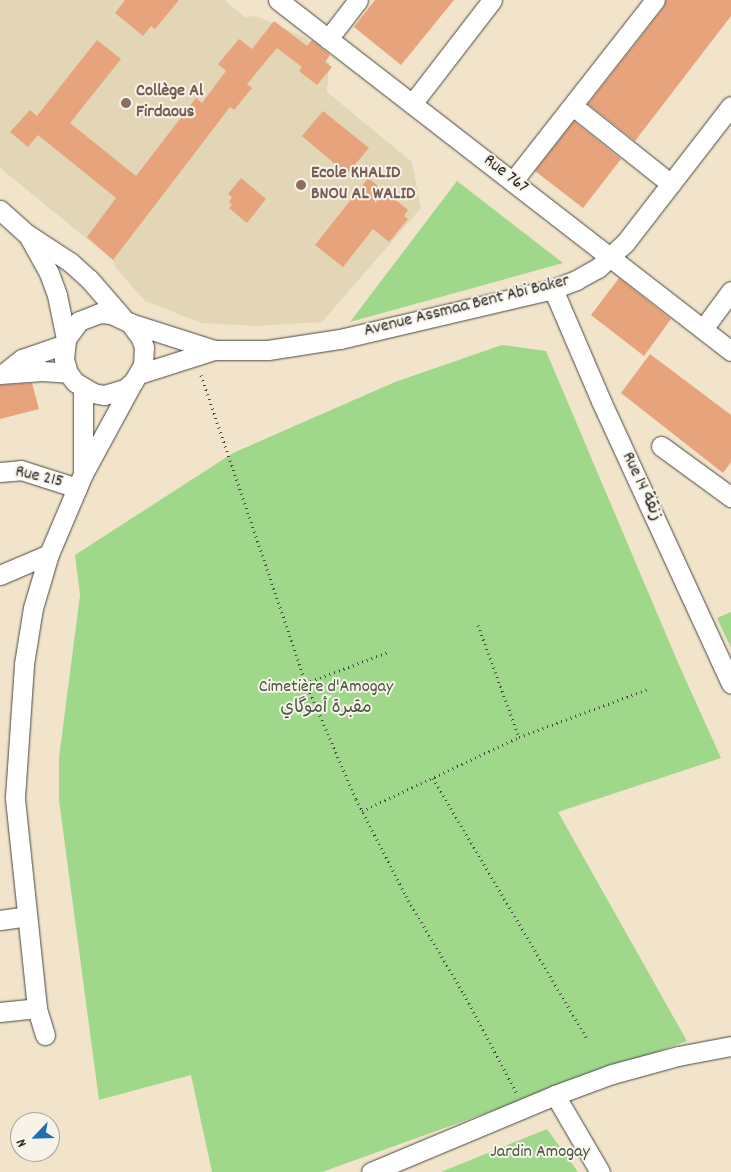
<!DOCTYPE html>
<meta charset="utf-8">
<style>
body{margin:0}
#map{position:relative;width:731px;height:1172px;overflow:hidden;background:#f1e4ca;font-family:Dekko,"Playpen Sans Arabic",sans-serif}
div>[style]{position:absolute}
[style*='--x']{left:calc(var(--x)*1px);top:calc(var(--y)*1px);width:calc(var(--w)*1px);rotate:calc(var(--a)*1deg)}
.built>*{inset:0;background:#e2d6b7}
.green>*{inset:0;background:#9fd88a}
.building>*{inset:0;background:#e7a37c}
.path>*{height:3px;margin-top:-1.5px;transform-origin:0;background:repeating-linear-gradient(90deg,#494743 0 1px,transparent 0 5px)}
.roads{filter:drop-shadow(0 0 1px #494743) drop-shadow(0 0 1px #494743)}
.minor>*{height:19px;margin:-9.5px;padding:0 9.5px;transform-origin:9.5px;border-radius:9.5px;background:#fff}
.dots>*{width:14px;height:14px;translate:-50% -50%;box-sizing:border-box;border:2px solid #f7f3e8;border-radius:50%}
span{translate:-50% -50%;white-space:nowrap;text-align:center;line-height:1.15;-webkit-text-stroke:4px #f7f3e8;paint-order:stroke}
.education-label{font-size:18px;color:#785e54;font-weight:700}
.left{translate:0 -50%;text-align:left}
.street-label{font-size:18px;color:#2b2b2b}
.park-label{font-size:18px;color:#485643}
.north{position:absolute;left:10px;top:1112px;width:50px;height:50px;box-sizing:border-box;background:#f7f3e8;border:1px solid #a5a39c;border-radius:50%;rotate:246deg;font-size:14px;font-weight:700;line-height:20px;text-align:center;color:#2b2b2b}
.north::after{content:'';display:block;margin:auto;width:18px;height:22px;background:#1f6fb2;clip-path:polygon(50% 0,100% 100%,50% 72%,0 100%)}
</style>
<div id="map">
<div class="built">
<i style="clip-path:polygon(0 0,224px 0,245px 17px,256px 16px,306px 38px,329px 63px,327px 92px,412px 162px,421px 208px,322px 322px,256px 326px,202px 323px,145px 301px,116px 268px,113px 260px,0 168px)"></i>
</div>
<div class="green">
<i style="clip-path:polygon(457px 181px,563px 263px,350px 322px)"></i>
<i style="clip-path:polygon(502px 345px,546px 351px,679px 665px,721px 758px,558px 812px,687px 1041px,322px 1172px,212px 1172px,191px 1075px,99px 1100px,59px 800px,59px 758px,80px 595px,75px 555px,233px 453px,395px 382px)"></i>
<i style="clip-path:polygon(731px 612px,731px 648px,717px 618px)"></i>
<i style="clip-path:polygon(547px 1129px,578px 1172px,441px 1172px)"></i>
</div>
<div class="building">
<i style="clip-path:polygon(125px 0,179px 0,155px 29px,151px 26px,143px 36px,115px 13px)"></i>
<i style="clip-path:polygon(375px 0,454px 0,401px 65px,354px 27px)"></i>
<i style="clip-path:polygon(666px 0,731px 0,731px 16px,635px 141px,588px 104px,664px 7px)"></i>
<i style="clip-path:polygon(274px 21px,307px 46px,312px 40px,330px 55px,325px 62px,332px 67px,317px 85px,299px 71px,302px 67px,277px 48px,247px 84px,252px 88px,234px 110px,230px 107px,113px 260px,87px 237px,116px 198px,38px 135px,28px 147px,10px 132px,30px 110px,37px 116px,97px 40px,121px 59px,70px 123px,136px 176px,196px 98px,202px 103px,226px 71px,218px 64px,239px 39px,252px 49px)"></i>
<i style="clip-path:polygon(323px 111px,369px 148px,347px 174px,302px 136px)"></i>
<i style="clip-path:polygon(574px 121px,621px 159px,583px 208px,535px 171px)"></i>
<i style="clip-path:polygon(241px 178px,266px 199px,247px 223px,229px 208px,232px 205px,229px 202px,232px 197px,228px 194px)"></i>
<i style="clip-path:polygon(368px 178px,408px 210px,404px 216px,408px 219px,389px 242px,373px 229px,343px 267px,315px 245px)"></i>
<i style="clip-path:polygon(619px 278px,671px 319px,644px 356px,591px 315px)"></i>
<i style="clip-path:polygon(650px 354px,731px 415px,731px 462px,723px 473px,621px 393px)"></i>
<i style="clip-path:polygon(32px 383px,39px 409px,0 419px,0 385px)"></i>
</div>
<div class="path">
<i style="--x:201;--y:375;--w:325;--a:71.2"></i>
<i style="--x:306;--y:683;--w:126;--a:66.7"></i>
<i style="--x:356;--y:799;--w:109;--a:62.7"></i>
<i style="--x:406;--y:896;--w:114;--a:59.4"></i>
<i style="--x:464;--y:994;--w:111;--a:62"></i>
<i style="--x:478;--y:625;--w:119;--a:69.9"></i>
<i style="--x:306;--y:683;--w:88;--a:-20.7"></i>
<i style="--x:433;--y:778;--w:302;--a:59.4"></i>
<i style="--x:362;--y:811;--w:174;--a:-25.2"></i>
<i style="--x:519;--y:737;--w:138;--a:-20.4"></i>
</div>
<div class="roads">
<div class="minor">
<i style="--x:278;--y:0;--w:573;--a:37.77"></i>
<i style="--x:328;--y:39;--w:49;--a:-52.4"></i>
<i style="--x:412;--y:104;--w:131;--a:-52.4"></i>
<i style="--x:573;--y:106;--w:125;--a:38.5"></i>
<i style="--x:513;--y:181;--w:230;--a:-51.9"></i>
<i style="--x:0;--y:210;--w:36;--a:42"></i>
<i style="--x:27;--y:234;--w:51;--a:33.1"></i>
<i style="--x:70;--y:262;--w:25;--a:42"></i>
<i style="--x:89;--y:279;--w:50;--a:49"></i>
<i style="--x:29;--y:237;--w:41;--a:60.9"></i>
<i style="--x:49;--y:273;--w:23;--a:70"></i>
<i style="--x:57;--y:295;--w:45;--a:78.4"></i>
<i style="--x:553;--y:289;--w:122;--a:66.8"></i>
<i style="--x:601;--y:401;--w:311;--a:65.3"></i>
<i style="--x:130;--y:323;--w:19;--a:54"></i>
<i style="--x:141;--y:338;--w:9;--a:72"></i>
<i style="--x:144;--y:347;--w:18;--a:93"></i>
<i style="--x:143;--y:365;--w:20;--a:120"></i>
<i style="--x:133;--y:382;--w:11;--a:139"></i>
<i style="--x:125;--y:389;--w:22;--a:164"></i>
<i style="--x:104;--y:395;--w:11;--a:-170"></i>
<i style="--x:93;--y:393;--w:21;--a:-149"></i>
<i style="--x:75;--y:382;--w:11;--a:-128"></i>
<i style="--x:68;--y:373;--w:15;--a:-106"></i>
<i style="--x:64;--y:359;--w:20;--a:-84"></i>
<i style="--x:66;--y:339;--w:22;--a:-54"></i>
<i style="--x:79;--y:321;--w:22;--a:-21"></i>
<i style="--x:100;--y:313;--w:11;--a:5"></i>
<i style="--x:111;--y:314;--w:21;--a:25"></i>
<i style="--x:130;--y:323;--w:88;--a:17.8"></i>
<i style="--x:703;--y:329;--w:47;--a:-53.6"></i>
<i style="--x:4;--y:373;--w:23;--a:-38"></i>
<i style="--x:22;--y:359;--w:46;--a:-19.2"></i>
<i style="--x:0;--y:374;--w:42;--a:-4.1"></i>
<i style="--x:42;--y:371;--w:26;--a:4"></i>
<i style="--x:139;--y:374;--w:79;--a:-17.7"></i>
<i style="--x:214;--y:350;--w:54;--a:0"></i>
<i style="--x:268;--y:350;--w:73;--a:-8.7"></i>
<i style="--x:340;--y:339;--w:219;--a:-13.2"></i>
<i style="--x:553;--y:289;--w:25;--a:-21"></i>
<i style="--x:576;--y:280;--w:25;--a:-29"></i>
<i style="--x:598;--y:268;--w:37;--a:-43"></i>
<i style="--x:625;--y:243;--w:173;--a:-52.3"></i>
<i style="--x:83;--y:389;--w:84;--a:90"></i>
<i style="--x:661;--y:446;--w:87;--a:36.1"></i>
<i style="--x:0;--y:472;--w:21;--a:-5"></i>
<i style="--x:21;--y:470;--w:59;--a:17.8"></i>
<i style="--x:0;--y:575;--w:53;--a:-23.2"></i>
<i style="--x:0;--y:920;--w:27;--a:-8"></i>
<i style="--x:0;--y:1012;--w:37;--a:-6"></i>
<i style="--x:45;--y:1035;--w:28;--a:-107"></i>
<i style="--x:37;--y:1008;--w:212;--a:-96"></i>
<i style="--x:15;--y:797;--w:133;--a:-86.1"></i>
<i style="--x:24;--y:664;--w:57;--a:-80.9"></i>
<i style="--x:33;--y:608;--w:56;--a:-73.5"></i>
<i style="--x:49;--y:554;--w:87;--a:-67"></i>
<i style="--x:83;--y:474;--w:105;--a:-61.5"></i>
<i style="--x:555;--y:1095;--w:89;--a:59.7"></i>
<i style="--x:371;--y:1172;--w:199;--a:-22.7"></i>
<i style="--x:555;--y:1095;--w:61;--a:-20.2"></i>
<i style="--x:612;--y:1074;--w:68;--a:-15.3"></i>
<i style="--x:678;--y:1056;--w:54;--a:-10.7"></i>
</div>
</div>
<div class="dots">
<i style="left:126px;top:103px;background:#8d6e63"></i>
<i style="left:301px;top:185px;background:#8d6e63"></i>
</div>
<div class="education-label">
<span class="left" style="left:136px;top:103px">Collège Al<br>Firdaous</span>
<span class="left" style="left:311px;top:185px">Ecole KHALID<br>BNOU AL WALID</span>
</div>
<div class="street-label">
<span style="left:505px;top:175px;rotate:38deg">Rue 767</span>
<span style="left:467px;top:307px;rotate:-14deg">Avenue Assmaa Bent Abi Baker</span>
<span style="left:39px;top:478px;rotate:13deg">Rue 215</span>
<span style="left:641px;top:487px;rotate:65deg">Rue 14 زنقة</span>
</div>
<div class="park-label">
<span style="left:326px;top:699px">Cimetière d'Amogay<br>مقبرة أموگاي</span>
<span style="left:540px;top:1153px">Jardin Amogay</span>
</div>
<div class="north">N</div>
</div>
